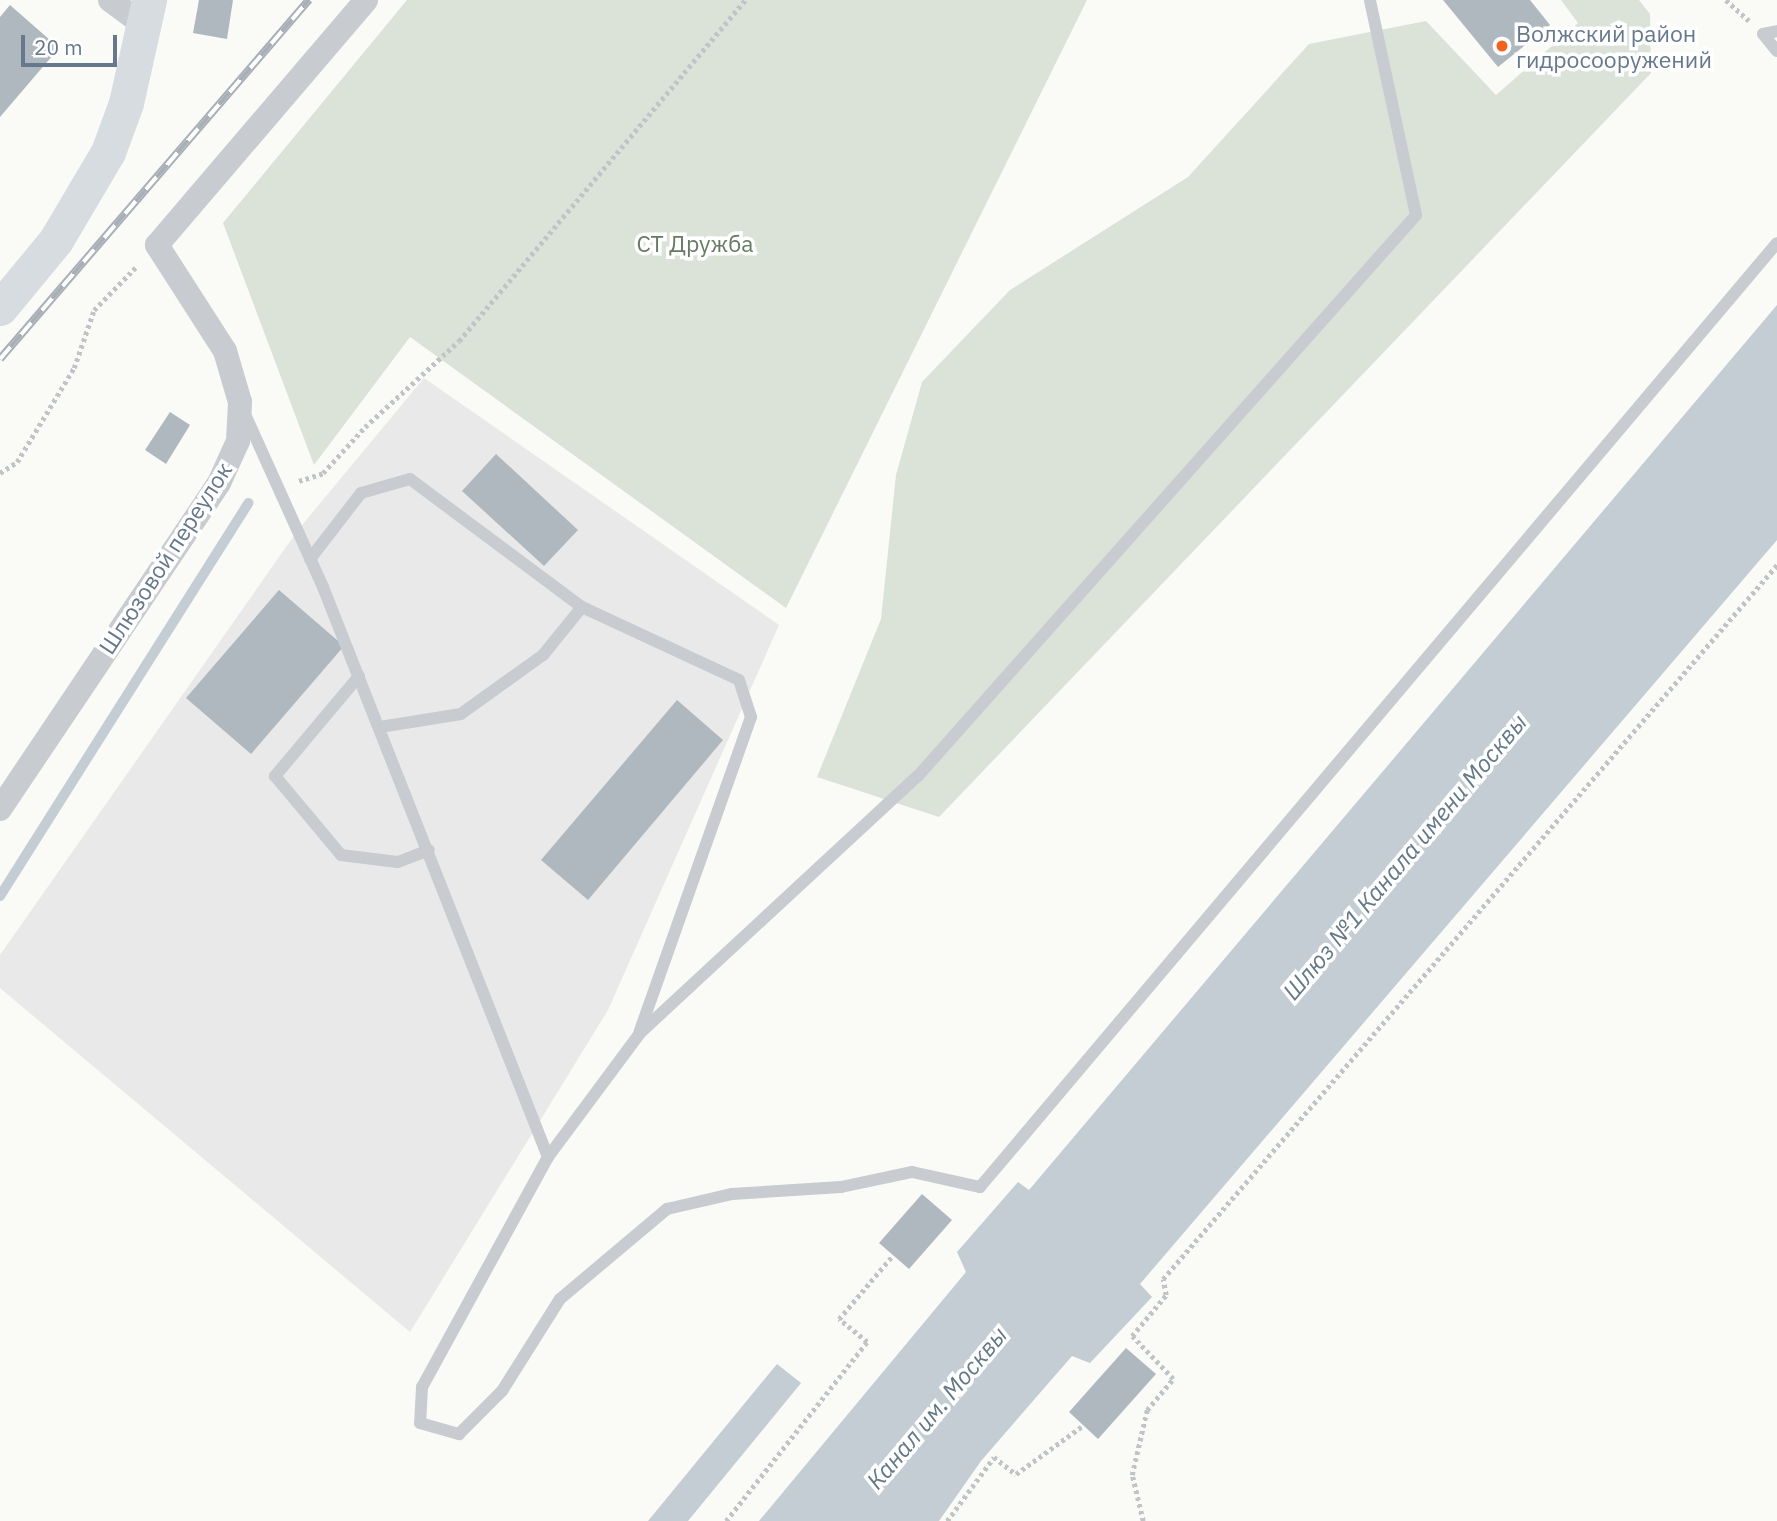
<!DOCTYPE html>
<meta charset="utf-8">
<style>
body{margin:0}
#map{position:relative;width:1777px;height:1521px;overflow:hidden;background:#fafaf7;font-family:"IBM Plex Sans",sans-serif}
div>[style]{position:absolute}
[style*='--x']{left:calc(var(--x)*1px);top:calc(var(--y)*1px);width:calc(var(--w)*1px);rotate:calc(var(--a)*1deg)}
.built>*{inset:0;background:#e8e9e8}
.green>*{inset:0;background:#dbe2d8}
.water>*{inset:0;background:#c3cdd3}
.stream>*{height:10px;margin:-5px;padding:0 5px;transform-origin:5px;border-radius:5px;background:#c3cdd3}
.building>*{inset:0;background:#b0b8bf}
.path>*{height:4.5px;margin-top:-2.25px;transform-origin:0;background:repeating-linear-gradient(90deg,#c1c4c6 0 3.5px,transparent 0 7px)}
.service>*{height:12px;margin:-6px;padding:0 6px;transform-origin:6px;border-radius:6px;background:#c8cbd0}
.minor>*{height:24px;margin:-12px;padding:0 12px;transform-origin:12px;border-radius:12px;background:#c8cbd0}
.secondary>*{height:35px;margin:-17.5px;padding:0 17.5px;transform-origin:17.5px;border-radius:17.5px;background:#d6dce0}
.rail>*{height:8px;margin-top:-4px;transform-origin:0;background:repeating-linear-gradient(90deg,#fff 0 16px,#a9afb6 0 32px);box-sizing:border-box;border-block:2px solid #a9afb6}
.dots>*{width:19px;height:19px;translate:-50% -50%;box-sizing:border-box;border:4px solid #fff;border-radius:50%}
span{translate:-50% -50%;white-space:nowrap;text-align:center;line-height:1.15;-webkit-text-stroke:7px #fff;paint-order:stroke}
.poi-label{font-size:23px;color:#66788b}
.left{translate:0 -50%;text-align:left}
.park-label{font-size:23px;color:#657c62}
.street-label{font-size:23px;color:#66788b}
.water-label{font-size:24px;color:#637986;font-style:italic}
.scale{position:absolute;left:21px;top:35px;width:96px;height:32px;box-sizing:border-box;border:4px solid #66788b;border-top:0;padding-left:9px;font-size:21px;line-height:24px;white-space:nowrap;color:#66788b;-webkit-text-stroke:5px #fff;paint-order:stroke}
</style>
<div id="map">
<div class="built">
<i style="clip-path:polygon(424px 378px,779px 625px,608px 1010px,410px 1332px,0 988px,0 955px,298px 530px)"></i>
</div>
<div class="green">
<i style="clip-path:polygon(407px 0,1087px 0,786px 608px,410px 337px,314px 465px,223px 223px)"></i>
<i style="clip-path:polygon(1561px 0,1639px 0,1650px 14px,1651px 73px,939px 817px,817px 777px,881px 619px,896px 475px,922px 382px,1010px 290px,1188px 177px,1309px 44px,1426px 21px,1496px 95px,1578px 23px)"></i>
</div>
<div class="water">
<i style="clip-path:polygon(1777px 305px,1777px 540px,1140px 1284px,1152px 1297px,1090px 1363px,1072px 1356px,981px 1461px,939px 1521px,759px 1521px,966px 1272px,957px 1252px,1018px 1182px,1029px 1190px)"></i>
<i style="clip-path:polygon(777px 1364px,801px 1383px,688px 1521px,648px 1521px)"></i>
</div>
<div class="stream">
<i style="--x:0;--y:896;--w:465;--a:-57.7"></i>
</div>
<div class="building">
<i style="clip-path:polygon(199px 0,233px 0,227px 39px,193px 33px)"></i>
<i style="clip-path:polygon(1443px 0,1530px 0,1550px 25px,1498px 67px)"></i>
<i style="clip-path:polygon(10px 5px,59px 48px,0 117px,0 17px)"></i>
<i style="clip-path:polygon(170px 412px,190px 425px,166px 464px,145px 450px)"></i>
<i style="clip-path:polygon(496px 454px,578px 530px,544px 566px,462px 491px)"></i>
<i style="clip-path:polygon(279px 590px,344px 646px,251px 754px,186px 698px)"></i>
<i style="clip-path:polygon(677px 700px,723px 740px,588px 900px,541px 860px)"></i>
<i style="clip-path:polygon(922px 1194px,952px 1220px,909px 1269px,879px 1243px)"></i>
<i style="clip-path:polygon(1126px 1348px,1156px 1374px,1098px 1439px,1069px 1412px)"></i>
</div>
<div class="path">
<i style="--x:1726;--y:0;--w:31;--a:42"></i>
<i style="--x:0;--y:473;--w:20;--a:-33"></i>
<i style="--x:17;--y:462;--w:110;--a:-58.8"></i>
<i style="--x:74;--y:368;--w:61;--a:-71"></i>
<i style="--x:94;--y:310;--w:62;--a:-45.7"></i>
<i style="--x:299;--y:481;--w:25;--a:-18"></i>
<i style="--x:323;--y:473;--w:62;--a:-47.6"></i>
<i style="--x:365;--y:427;--w:127;--a:-42.5"></i>
<i style="--x:459;--y:341;--w:445;--a:-50"></i>
<i style="--x:726;--y:1521;--w:228;--a:-51.8"></i>
<i style="--x:867;--y:1342;--w:36;--a:-141"></i>
<i style="--x:839;--y:1319;--w:84;--a:-49.8"></i>
<i style="--x:947;--y:1521;--w:79;--a:-53.7"></i>
<i style="--x:994;--y:1457;--w:28;--a:38"></i>
<i style="--x:1016;--y:1474;--w:84;--a:-35.8"></i>
<i style="--x:1143;--y:1521;--w:47;--a:-103.4"></i>
<i style="--x:1132;--y:1475;--w:67;--a:-77"></i>
<i style="--x:1147;--y:1410;--w:40;--a:-50"></i>
<i style="--x:1173;--y:1379;--w:59;--a:-133.6"></i>
<i style="--x:1132;--y:1336;--w:53;--a:-50.3"></i>
<i style="--x:1166;--y:1295;--w:16;--a:-101"></i>
<i style="--x:1163;--y:1279;--w:942;--a:-49.31"></i>
</div>
<div class="service">
<i style="--x:1777;--y:31;--w:14;--a:168"></i>
<i style="--x:1763;--y:34;--w:22;--a:51"></i>
<i style="--x:244;--y:412;--w:192;--a:65.7"></i>
<i style="--x:323;--y:587;--w:613;--a:68.46"></i>
<i style="--x:548;--y:1157;--w:262;--a:118.7"></i>
<i style="--x:422;--y:1387;--w:36;--a:93"></i>
<i style="--x:420;--y:1423;--w:41;--a:15.8"></i>
<i style="--x:459;--y:1434;--w:61;--a:-45"></i>
<i style="--x:502;--y:1391;--w:109;--a:-57.8"></i>
<i style="--x:560;--y:1299;--w:140;--a:-40.1"></i>
<i style="--x:667;--y:1209;--w:67;--a:-13"></i>
<i style="--x:732;--y:1194;--w:109;--a:-3.7"></i>
<i style="--x:841;--y:1187;--w:73;--a:-11.9"></i>
<i style="--x:912;--y:1172;--w:70;--a:12.4"></i>
<i style="--x:980;--y:1187;--w:1235;--a:-49.83"></i>
<i style="--x:310;--y:559;--w:83;--a:-52.3"></i>
<i style="--x:361;--y:493;--w:51;--a:-15.9"></i>
<i style="--x:410;--y:479;--w:214;--a:36.7"></i>
<i style="--x:582;--y:607;--w:62;--a:129.1"></i>
<i style="--x:543;--y:655;--w:101;--a:144.3"></i>
<i style="--x:461;--y:714;--w:82;--a:170.9"></i>
<i style="--x:582;--y:607;--w:173;--a:24.9"></i>
<i style="--x:739;--y:680;--w:39;--a:72"></i>
<i style="--x:751;--y:717;--w:333;--a:109.5"></i>
<i style="--x:359;--y:676;--w:131;--a:130"></i>
<i style="--x:275;--y:776;--w:103;--a:50.1"></i>
<i style="--x:341;--y:855;--w:57;--a:7"></i>
<i style="--x:398;--y:862;--w:33;--a:-21"></i>
<i style="--x:548;--y:1157;--w:154;--a:-53.4"></i>
<i style="--x:640;--y:1033;--w:379;--a:-42.8"></i>
<i style="--x:918;--y:776;--w:750;--a:-48.4"></i>
<i style="--x:1416;--y:215;--w:220;--a:-102.1"></i>
</div>
<div class="minor">
<i style="--x:110;--y:0;--w:44;--a:36.6"></i>
<i style="--x:0;--y:809;--w:393;--a:-56.1"></i>
<i style="--x:219;--y:483;--w:46;--a:-65.7"></i>
<i style="--x:238;--y:441;--w:39;--a:-87"></i>
<i style="--x:240;--y:402;--w:53;--a:-106.4"></i>
<i style="--x:225;--y:351;--w:126;--a:-122.7"></i>
<i style="--x:157;--y:245;--w:322;--a:-49.5"></i>
</div>
<div class="secondary">
<i style="--x:0;--y:308;--w:88;--a:-50.5"></i>
<i style="--x:56;--y:240;--w:102;--a:-59.4"></i>
<i style="--x:108;--y:152;--w:52;--a:-69.8"></i>
<i style="--x:126;--y:103;--w:106;--a:-77.4"></i>
</div>
<div class="rail">
<i style="--x:0;--y:359;--w:474;--a:-49.3"></i>
</div>
<div class="dots">
<i style="left:1502px;top:46px;background:#f3611f"></i>
</div>
<div class="poi-label">
<span class="left" style="left:1516px;top:46px">Волжский район<br>гидросооружений</span>
</div>
<div class="park-label">
<span style="left:695px;top:243px">СТ Дружба</span>
</div>
<div class="street-label">
<span style="left:165px;top:558px;rotate:-57deg">Шлюзовой переулок</span>
</div>
<div class="water-label">
<span style="left:1405px;top:857px;rotate:-50deg">Шлюз №1 Канала имени Москвы</span>
<span style="left:937px;top:1408px;rotate:-50deg">Канал им. Москвы</span>
</div>
<div class="scale">20 m</div>
</div>
